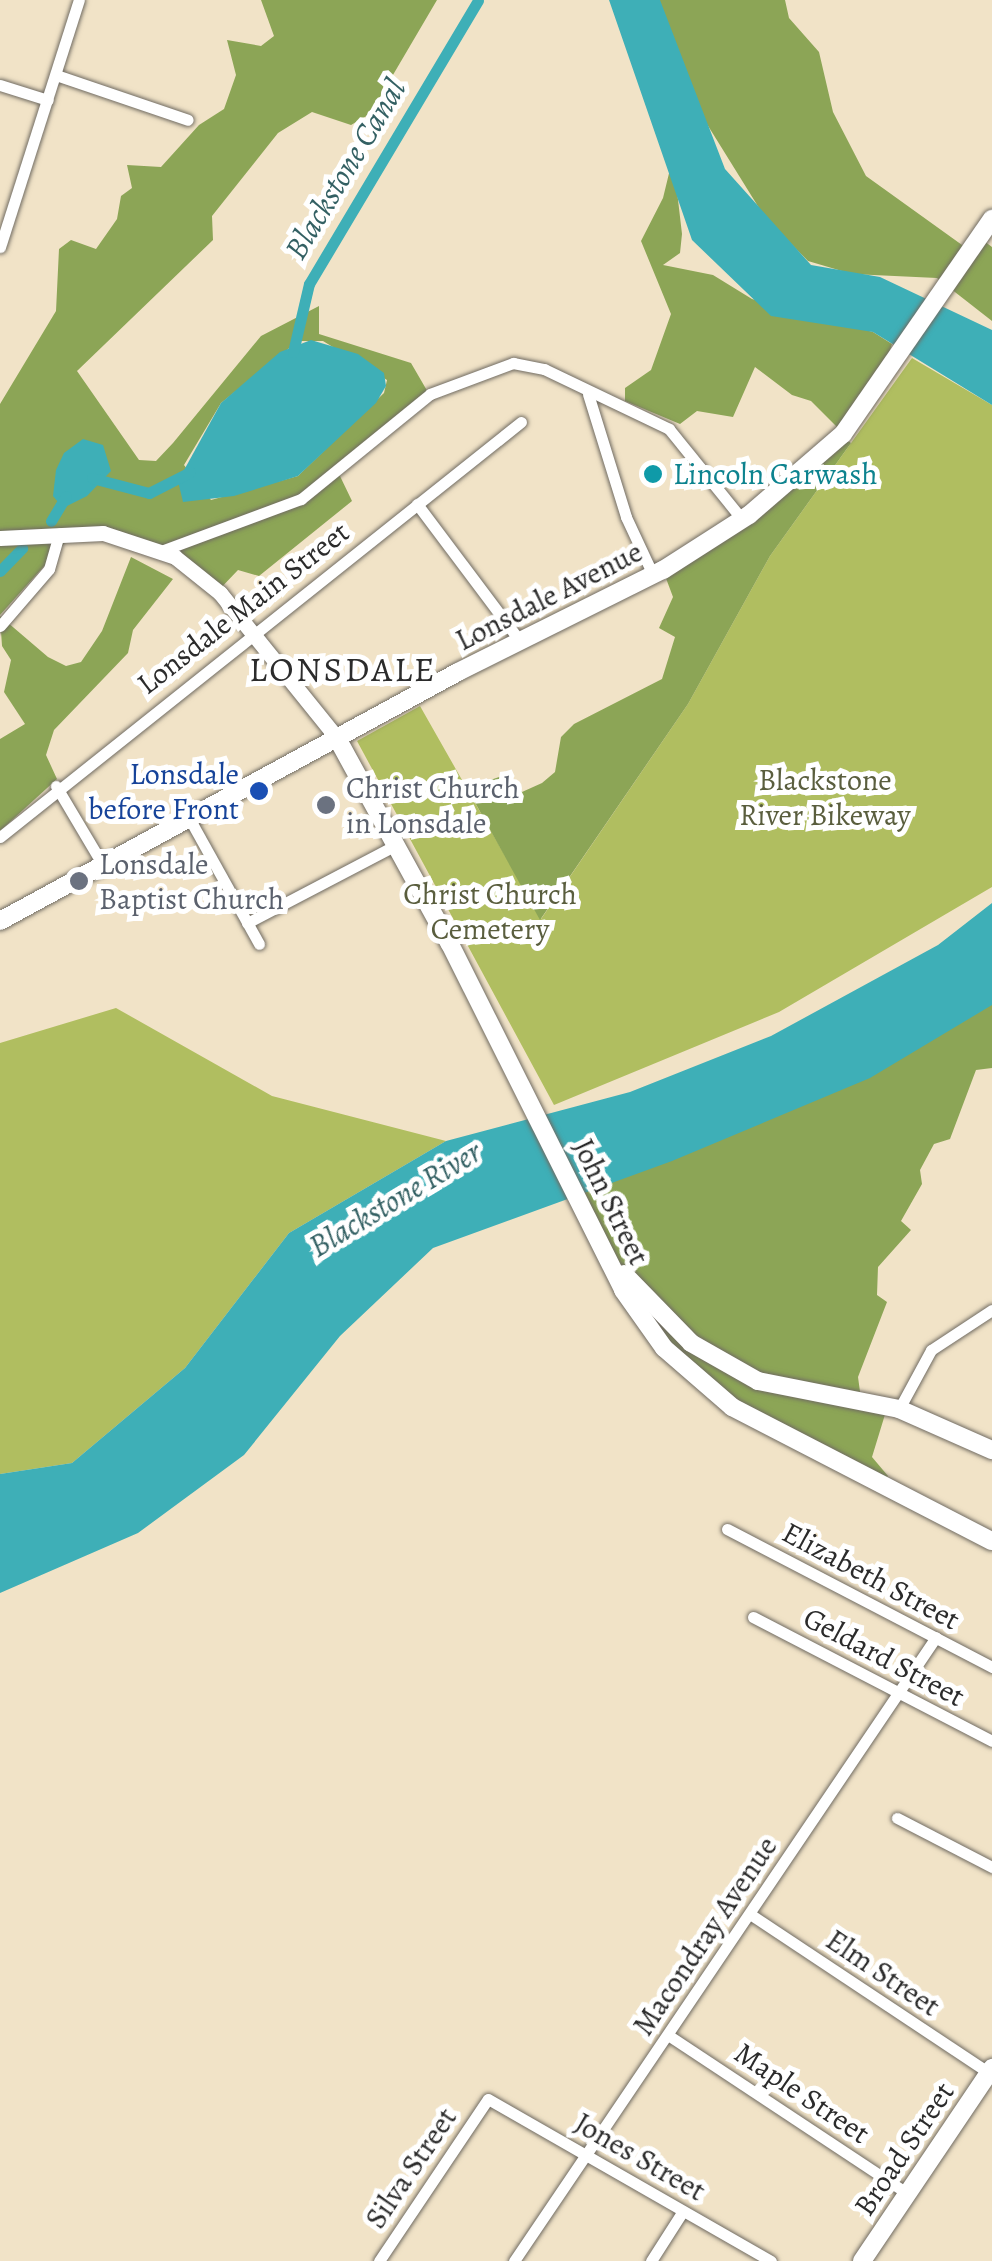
<!DOCTYPE html>
<style>
body{margin:0}
#map{position:relative;width:992px;height:2261px;overflow:hidden;background:#f1e3c7;font-family:Alegreya,serif}
div>[style]{position:absolute}
[style*='--x']{left:calc(var(--x)*1px);top:calc(var(--y)*1px);width:calc(var(--w)*1px);rotate:calc(var(--a)*1deg)}
.green>*{inset:0;background:#b0be60}
.forest>*{inset:0;background:#8ca556}
.water>*{inset:0;background:#3eafb7}
.canal>*{height:11px;margin:-5.5px;padding:0 5.5px;transform-origin:5.5px;border-radius:5.5px;background:#3eafb7}
.roads{filter:drop-shadow(0 0 2px #706b62) drop-shadow(0 0 2px #706b62)}
.street>*{height:11px;margin:-5.5px;padding:0 5.5px;transform-origin:5.5px;border-radius:5.5px;background:#fff}
.secondary>*{height:15px;margin:-7.5px;padding:0 7.5px;transform-origin:7.5px;border-radius:7.5px;background:#fff}
.primary>*{height:18px;margin:-9px;padding:0 9px;transform-origin:9px;border-radius:9px;background:#fff}
.dots>*{width:28px;height:28px;translate:-50% -50%;box-sizing:border-box;border:5px solid #fff;border-radius:50%}
span{translate:-50% -50%;white-space:nowrap;text-align:center;line-height:1.15;-webkit-text-stroke:10px #fff;paint-order:stroke}
.culture-label{font-size:30px;color:#0d838f}
.left{translate:0 -50%;text-align:left}
.street-label{font-size:30px;color:#2b2b2b}
.transit-label{font-size:30px;color:#164399}
.right{translate:-100% -50%;text-align:right}
.park-label{font-size:30px;color:#5a5e3e}
.worship-label{font-size:30px;color:#5b616d}
.water-label{font-size:32px;color:#336063;font-style:italic}
.quarter-label{font-size:35px;color:#2b2b2b;letter-spacing:2.5px}
</style>
<div id="map">
<div class="green">
<i style="clip-path:polygon(912px 358px,992px 405px,992px 887px,779px 1012px,554px 1105px,357px 741px,420px 706px,541px 919px,688px 704px,770px 556px)"></i>
<i style="clip-path:polygon(116px 1008px,272px 1096px,446px 1141px,289px 1233px,185px 1368px,72px 1463px,0 1474px,0 1043px)"></i>
</div>
<div class="forest">
<i style="clip-path:polygon(evenodd,261px 0,437px 0,370px 114px,351px 125px,312px 112px,278px 133px,212px 216px,213px 240px,77px 371px,139px 460px,156px 461px,173px 443px,261px 336px,319px 306px,319px 334px,411px 363px,429px 394px,339px 474px,352px 501px,259px 576px,238px 570px,217px 592px,183px 565px,117px 536px,72px 535px,0 615px,0 575px,9px 564px,0 569px,0 404px,56px 311px,59px 249px,71px 240px,96px 249px,117px 219px,121px 196px,132px 188px,127px 165px,161px 167px,199px 125px,224px 109px,236px 75px,227px 40px,261px 46px,274px 36px,261px 0,298px 341px,323px 341px,387px 380px,384px 393px,298px 476px,211px 500px,184px 465px,221px 403px,298px 341px)"></i>
<i style="clip-path:polygon(659px 0,785px 0,789px 18px,819px 52px,833px 112px,866px 176px,969px 250px,980px 238px,992px 247px,992px 321px,937px 278px,852px 274px,808px 261px,764px 216px,692px 100px)"></i>
<i style="clip-path:polygon(673px 157px,682px 234px,680px 253px,663px 265px,713px 275px,752px 299px,873px 332px,892px 344px,877px 389px,843px 433px,811px 401px,792px 395px,755px 367px,733px 417px,697px 411px,680px 424px,625px 401px,625px 388px,651px 370px,671px 314px,641px 241px,663px 198px)"></i>
<i style="clip-path:polygon(842px 436px,851px 443px,770px 556px,688px 704px,540px 920px,467px 788px,502px 776px,522px 792px,542px 783px,555px 772px,561px 737px,574px 724px,662px 679px,675px 637px,659px 628px,673px 597px,664px 573px)"></i>
<i style="clip-path:polygon(131px 557px,173px 579px,133px 630px,128px 653px,54px 730px,46px 755px,57px 779px,0 831px,0 739px,25px 724px,4px 692px,11px 660px,2px 646px,0 616px,48px 657px,66px 666px,81px 662px,102px 631px)"></i>
<i style="clip-path:polygon(992px 995px,992px 1068px,976px 1070px,950px 1139px,934px 1144px,920px 1170px,922px 1184px,901px 1221px,911px 1230px,878px 1267px,877px 1295px,887px 1302px,858px 1377px,861px 1399px,887px 1408px,872px 1457px,888px 1476px,883px 1481px,749px 1415px,661px 1341px,579px 1193px)"></i>
</div>
<div class="water">
<i style="clip-path:polygon(609px 0,660px 0,725px 169px,811px 265px,880px 277px,992px 330px,992px 405px,873px 332px,771px 316px,692px 240px)"></i>
<i style="clip-path:polygon(311px 340px,358px 354px,384px 373px,386px 386px,376px 403px,298px 476px,234px 496px,183px 502px,178px 481px,221px 403px,280px 352px)"></i>
<i style="clip-path:polygon(83px 439px,103px 445px,111px 471px,87px 496px,63px 508px,53px 496px,56px 470px,64px 453px)"></i>
<i style="clip-path:polygon(992px 903px,992px 1005px,870px 1078px,672px 1161px,433px 1248px,340px 1336px,244px 1455px,138px 1533px,0 1593px,0 1474px,72px 1463px,185px 1368px,289px 1233px,446px 1141px,630px 1092px,771px 1036px,938px 945px)"></i>
</div>
<div class="canal">
<i style="--x:293;--y:352;--w:70;--a:-76.8"></i>
<i style="--x:309;--y:284;--w:330;--a:-59.2"></i>
<i style="--x:92;--y:478;--w:59;--a:14.7"></i>
<i style="--x:149;--y:493;--w:46;--a:-27.1"></i>
<i style="--x:51;--y:521;--w:29;--a:-59"></i>
<i style="--x:0;--y:571;--w:32;--a:-46"></i>
</div>
<div class="roads">
<div class="street">
<i style="--x:56;--y:75;--w:139;--a:18.8"></i>
<i style="--x:0;--y:85;--w:50;--a:17.4"></i>
<i style="--x:0;--y:247;--w:259;--a:-72.3"></i>
<i style="--x:588;--y:394;--w:129;--a:72.8"></i>
<i style="--x:626;--y:517;--w:64;--a:65"></i>
<i style="--x:417;--y:504;--w:171;--a:53.1"></i>
<i style="--x:161;--y:551;--w:149;--a:-20.4"></i>
<i style="--x:301;--y:499;--w:166;--a:-39.1"></i>
<i style="--x:430;--y:394;--w:89;--a:-20.5"></i>
<i style="--x:513;--y:363;--w:32;--a:11"></i>
<i style="--x:544;--y:369;--w:139;--a:25.6"></i>
<i style="--x:669;--y:429;--w:116;--a:51"></i>
<i style="--x:0;--y:626;--w:75;--a:-49.3"></i>
<i style="--x:49;--y:569;--w:37;--a:-74"></i>
<i style="--x:56;--y:786;--w:92;--a:59.3"></i>
<i style="--x:189;--y:818;--w:144;--a:60.9"></i>
<i style="--x:0;--y:837;--w:666;--a:-38.54"></i>
<i style="--x:247;--y:923;--w:170;--a:-27.6"></i>
<i style="--x:899;--y:1409;--w:67;--a:-61.5"></i>
<i style="--x:931;--y:1350;--w:73;--a:-33.3"></i>
<i style="--x:727;--y:1529;--w:299;--a:27.5"></i>
<i style="--x:753;--y:1617;--w:269;--a:27.4"></i>
<i style="--x:897;--y:1818;--w:107;--a:27.3"></i>
<i style="--x:750;--y:1914;--w:287;--a:33.6"></i>
<i style="--x:668;--y:2035;--w:288;--a:33.5"></i>
<i style="--x:379;--y:2261;--w:195;--a:-56.1"></i>
<i style="--x:488;--y:2099;--w:326;--a:29.8"></i>
<i style="--x:514;--y:2261;--w:753;--a:-55.93"></i>
<i style="--x:651;--y:2261;--w:59;--a:-57.4"></i>
</div>
<div class="secondary">
<i style="--x:0;--y:538;--w:103;--a:-2.8"></i>
<i style="--x:103;--y:533;--w:76;--a:18.4"></i>
<i style="--x:175;--y:557;--w:58;--a:38.7"></i>
<i style="--x:220;--y:593;--w:186;--a:51.1"></i>
</div>
<div class="primary">
<i style="--x:337;--y:738;--w:235;--a:61.3"></i>
<i style="--x:450;--y:944;--w:387;--a:63.4"></i>
<i style="--x:623;--y:1290;--w:71;--a:54.7"></i>
<i style="--x:664;--y:1348;--w:90;--a:40.9"></i>
<i style="--x:732;--y:1407;--w:292;--a:27.3"></i>
<i style="--x:0;--y:921;--w:521;--a:-28.53"></i>
<i style="--x:458;--y:672;--w:229;--a:-26.5"></i>
<i style="--x:663;--y:570;--w:102;--a:-32.6"></i>
<i style="--x:749;--y:515;--w:124;--a:-40.8"></i>
<i style="--x:843;--y:434;--w:262;--a:-55.3"></i>
<i style="--x:624;--y:1274;--w:96;--a:45.8"></i>
<i style="--x:691;--y:1343;--w:77;--a:29.6"></i>
<i style="--x:758;--y:1381;--w:144;--a:11.2"></i>
<i style="--x:899;--y:1409;--w:102;--a:23.8"></i>
<i style="--x:862;--y:2261;--w:233;--a:-56"></i>
</div>
</div>
<div class="dots">
<i style="left:653px;top:474px;background:#0f9aa8"></i>
<i style="left:259px;top:791px;background:#1a4fb4"></i>
<i style="left:326px;top:805px;background:#6b7280"></i>
<i style="left:79px;top:881px;background:#6b7280"></i>
</div>
<div class="culture-label">
<span class="left" style="left:673px;top:474px">Lincoln Carwash</span>
</div>
<div class="street-label">
<span style="left:549px;top:596px;rotate:-27deg">Lonsdale Avenue</span>
<span style="left:243px;top:608px;rotate:-38deg">Lonsdale Main Street</span>
<span style="left:611px;top:1202px;rotate:64deg">John Street</span>
<span style="left:871px;top:1576px;rotate:28deg">Elizabeth Street</span>
<span style="left:884px;top:1657px;rotate:28deg">Geldard Street</span>
<span style="left:705px;top:1936px;rotate:-56deg">Macondray Avenue</span>
<span style="left:883px;top:1973px;rotate:34deg">Elm Street</span>
<span style="left:802px;top:2093px;rotate:34deg">Maple Street</span>
<span style="left:904px;top:2149px;rotate:-56deg">Broad Street</span>
<span style="left:640px;top:2157px;rotate:30deg">Jones Street</span>
<span style="left:411px;top:2168px;rotate:-56deg">Silva Street</span>
</div>
<div class="transit-label">
<span class="right" style="left:239px;top:791px">Lonsdale<br>before Front</span>
</div>
<div class="park-label">
<span style="left:825px;top:797px">Blackstone<br>River Bikeway</span>
<span style="left:490px;top:911px">Christ Church<br>Cemetery</span>
</div>
<div class="worship-label">
<span class="left" style="left:346px;top:805px">Christ Church<br>in Lonsdale</span>
<span class="left" style="left:99px;top:881px">Lonsdale<br>Baptist Church</span>
</div>
<div class="water-label">
<span style="left:345px;top:169px;rotate:-59deg">Blackstone Canal</span>
<span style="left:395px;top:1199px;rotate:-31deg">Blackstone River</span>
</div>
<div class="quarter-label">
<span style="left:343px;top:669px">LONSDALE</span>
</div>
</div>
